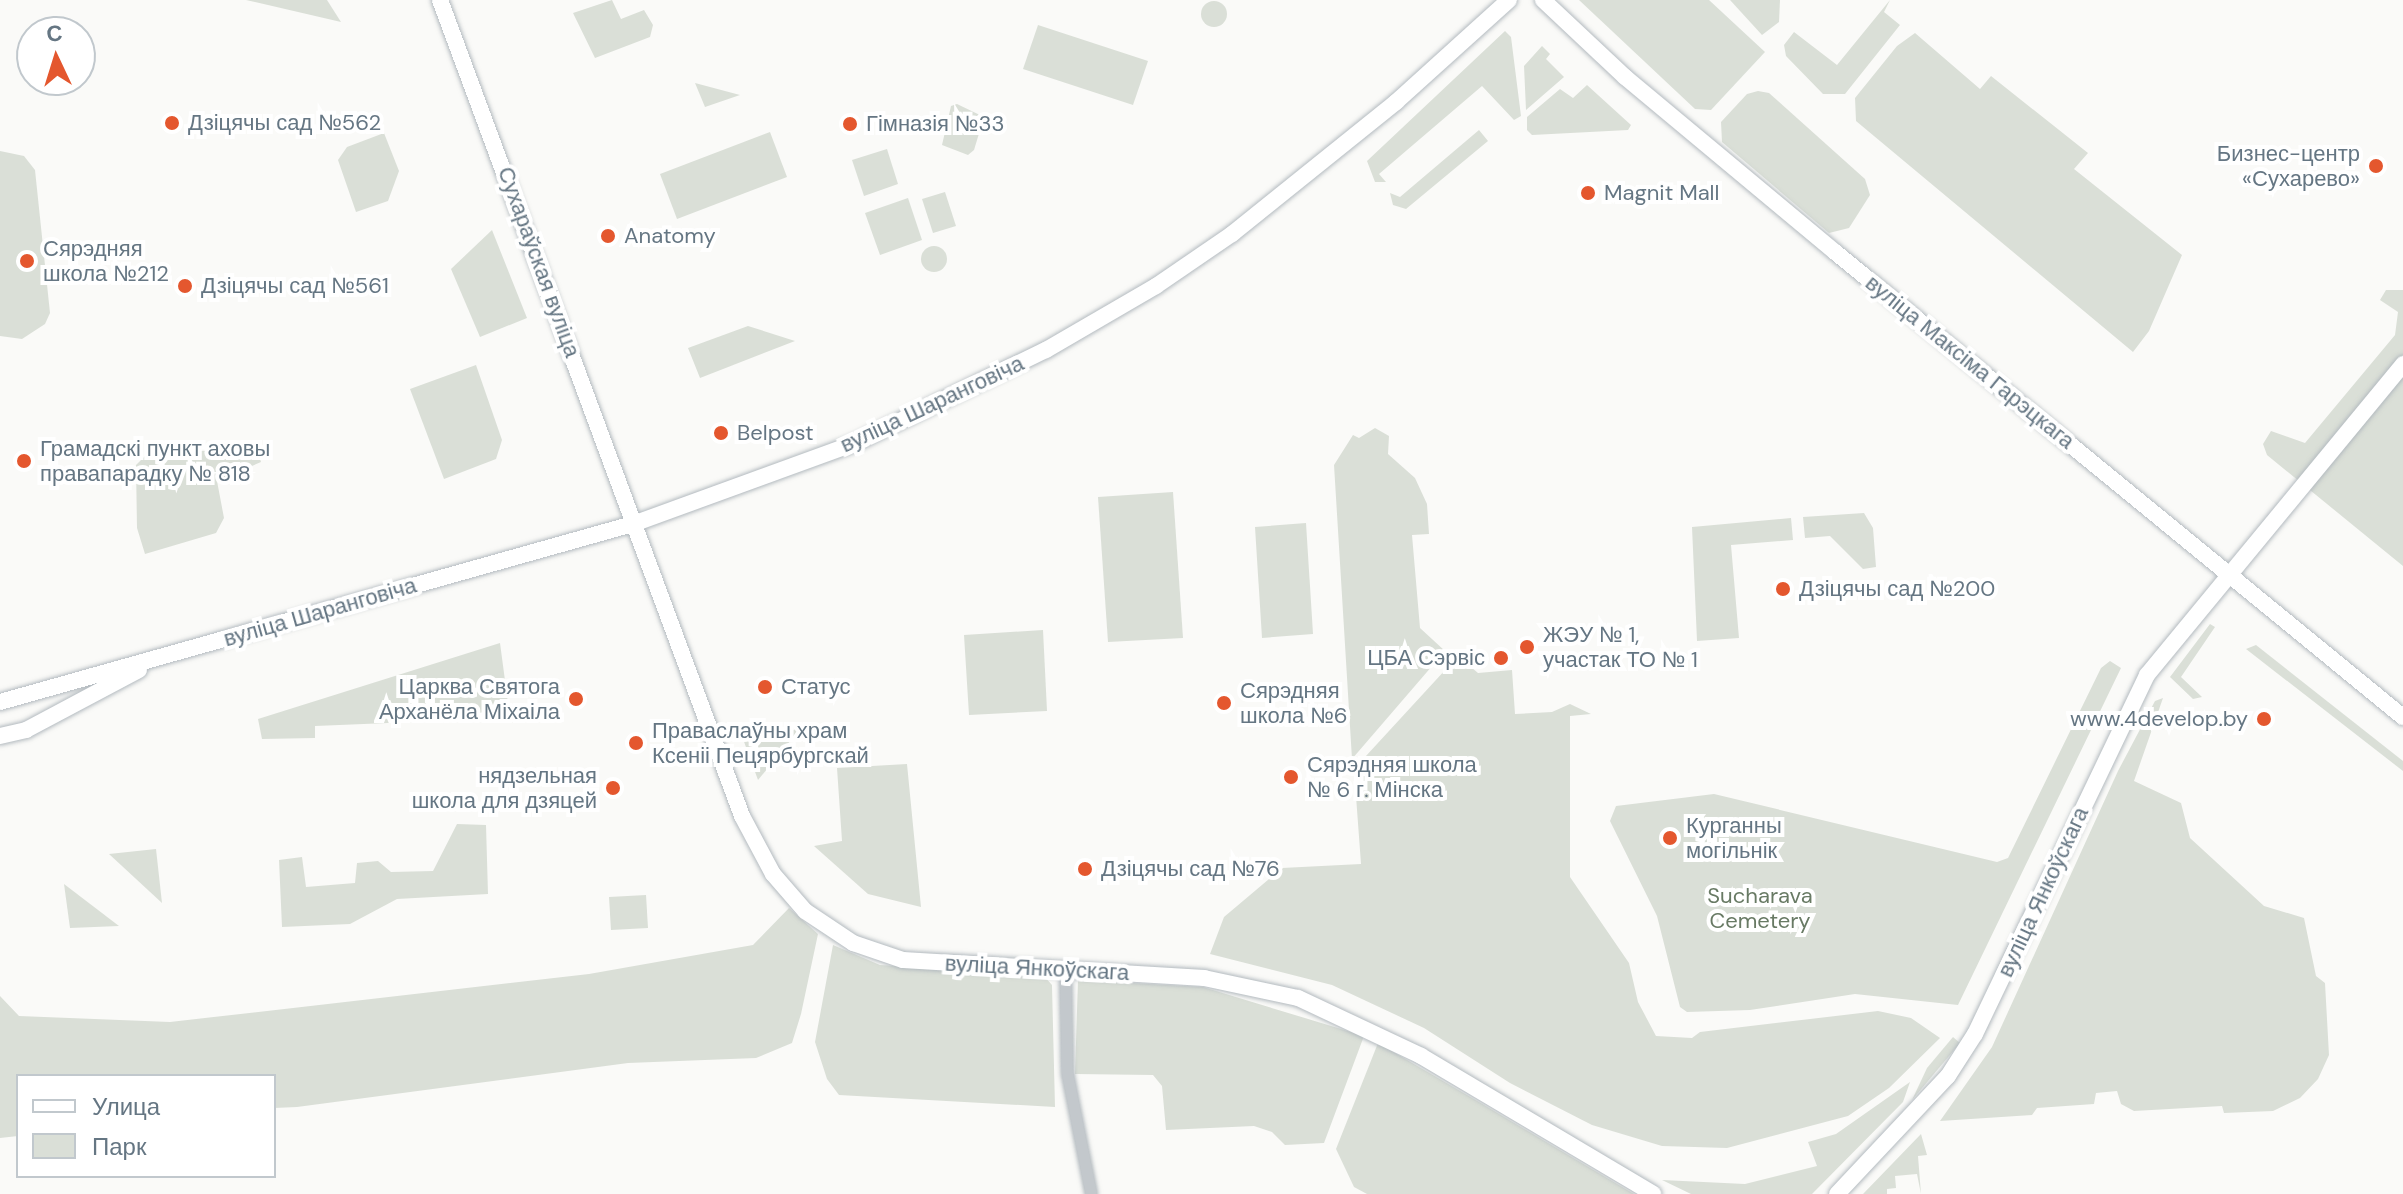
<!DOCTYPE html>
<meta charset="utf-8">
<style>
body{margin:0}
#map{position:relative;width:2403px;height:1194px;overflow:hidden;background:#fafaf8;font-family:"DM Sans",sans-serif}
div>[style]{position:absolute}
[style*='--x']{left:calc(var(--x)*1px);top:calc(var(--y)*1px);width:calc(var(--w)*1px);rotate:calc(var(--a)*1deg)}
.green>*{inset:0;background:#dadfd7}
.round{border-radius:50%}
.roads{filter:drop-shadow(0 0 2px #b3babf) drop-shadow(0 0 2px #b3babf)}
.street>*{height:11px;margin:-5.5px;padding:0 5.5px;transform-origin:5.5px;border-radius:5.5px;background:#c3c8cc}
.secondary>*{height:16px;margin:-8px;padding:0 8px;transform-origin:8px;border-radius:8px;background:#fff}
.dots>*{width:22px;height:22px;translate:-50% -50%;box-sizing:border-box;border:4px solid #fff;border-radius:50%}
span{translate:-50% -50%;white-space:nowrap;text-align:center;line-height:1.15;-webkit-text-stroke:8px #fff;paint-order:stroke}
.poi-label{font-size:22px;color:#657683}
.left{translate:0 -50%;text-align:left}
.right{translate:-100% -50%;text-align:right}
.street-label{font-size:22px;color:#657683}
.park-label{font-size:22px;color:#687a64}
.legend{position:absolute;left:16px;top:1074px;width:260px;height:104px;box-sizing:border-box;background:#fff;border:2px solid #c1c8cd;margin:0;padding:10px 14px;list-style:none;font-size:24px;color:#657683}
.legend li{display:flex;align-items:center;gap:16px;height:40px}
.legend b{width:40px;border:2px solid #c1c8cd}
.north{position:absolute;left:16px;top:16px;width:80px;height:80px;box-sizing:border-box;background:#fff;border:2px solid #c1c8cd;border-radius:50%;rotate:356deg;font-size:22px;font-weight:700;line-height:32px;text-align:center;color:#657683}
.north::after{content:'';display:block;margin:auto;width:28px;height:36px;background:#e4572e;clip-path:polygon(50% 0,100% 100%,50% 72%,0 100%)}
</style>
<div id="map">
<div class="green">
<i style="clip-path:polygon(246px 0,327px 0,341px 22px)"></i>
<i style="clip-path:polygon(612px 0,621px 19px,644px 10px,653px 25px,650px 37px,595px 58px,573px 13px)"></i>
<i style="clip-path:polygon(1579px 0,1709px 0,1765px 52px,1711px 110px,1695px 109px)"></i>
<i style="clip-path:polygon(1730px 0,1780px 0,1779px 22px,1762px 35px)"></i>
<i style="clip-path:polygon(1890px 0,1884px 12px,1900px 25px,1845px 94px,1823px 94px,1786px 56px,1784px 45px,1794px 32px,1837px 65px)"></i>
<i class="round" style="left:1201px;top:1px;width:26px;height:26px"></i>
<i style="clip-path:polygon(1038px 25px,1148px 61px,1133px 105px,1023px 69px)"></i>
<i style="clip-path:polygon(1505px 31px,1511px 37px,1521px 116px,1514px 120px,1482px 86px,1379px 174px,1386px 182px,1375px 182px,1367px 161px)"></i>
<i style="clip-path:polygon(1915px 33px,1980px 89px,1991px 76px,2088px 153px,2074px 169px,2182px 255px,2149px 331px,2133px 352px,1856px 121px,1855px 98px,1897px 46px)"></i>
<i style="clip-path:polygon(1542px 46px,1550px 54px,1546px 59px,1564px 77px,1526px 110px,1524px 66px)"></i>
<i style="clip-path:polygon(695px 83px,740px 95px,705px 107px)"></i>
<i style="clip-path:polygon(1587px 85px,1631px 125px,1628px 130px,1532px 135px,1527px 130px,1527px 117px,1560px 89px,1573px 98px)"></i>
<i style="clip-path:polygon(1758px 91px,1769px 93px,1865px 179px,1870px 195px,1849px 228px,1829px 233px,1722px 142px,1721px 122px,1747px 94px)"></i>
<i style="clip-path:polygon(957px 104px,984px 117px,974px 150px,968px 155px,942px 145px,951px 106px)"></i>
<i style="clip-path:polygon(1479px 130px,1488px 141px,1406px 209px,1393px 205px,1390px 193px,1400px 197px)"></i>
<i style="clip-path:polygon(770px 132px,787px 177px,677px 219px,660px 174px)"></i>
<i style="clip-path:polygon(384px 133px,399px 171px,388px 201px,356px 212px,338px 160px,347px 147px)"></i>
<i style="clip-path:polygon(887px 149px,898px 184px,864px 196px,852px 160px)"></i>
<i style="clip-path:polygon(0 151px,24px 156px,35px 170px,50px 313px,45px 324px,22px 339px,0 336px)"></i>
<i style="clip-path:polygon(945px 192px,956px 226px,933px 233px,922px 199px)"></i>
<i style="clip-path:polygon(908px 198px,922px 240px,880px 255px,865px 213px)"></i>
<i style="clip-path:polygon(492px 230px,527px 318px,480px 337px,451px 269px)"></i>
<i class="round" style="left:921px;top:246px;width:26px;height:26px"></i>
<i style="clip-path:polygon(2386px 290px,2403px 290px,2403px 566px,2267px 455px,2263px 444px,2271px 431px,2305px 443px,2395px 335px,2398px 312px,2380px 300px)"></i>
<i style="clip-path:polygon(748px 326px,795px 341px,700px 378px,688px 348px)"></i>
<i style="clip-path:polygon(476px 365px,502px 440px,496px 459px,444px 479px,410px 389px)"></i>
<i style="clip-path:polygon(1375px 428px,1389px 436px,1388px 454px,1415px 478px,1427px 504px,1429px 534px,1412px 535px,1420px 628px,1445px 651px,1352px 759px,1334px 465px,1353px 435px,1359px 438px)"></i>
<i style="clip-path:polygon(256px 447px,261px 462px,217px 481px,224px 518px,216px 533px,145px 554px,137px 528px,136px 465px,146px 455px)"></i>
<i style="clip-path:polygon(1173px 492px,1183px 638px,1108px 642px,1098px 497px)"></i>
<i style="clip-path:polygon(1864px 513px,1873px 528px,1876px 567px,1863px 569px,1830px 536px,1805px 538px,1803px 517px)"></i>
<i style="clip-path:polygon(1791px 518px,1793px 540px,1731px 545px,1739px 638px,1697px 641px,1692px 527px)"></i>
<i style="clip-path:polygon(1306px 523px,1313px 634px,1262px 638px,1255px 527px)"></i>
<i style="clip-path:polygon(2210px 624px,2215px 627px,2181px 677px,2202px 697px,2193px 699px,2170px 677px)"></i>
<i style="clip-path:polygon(1043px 630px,1047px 711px,969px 715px,964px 635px)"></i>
<i style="clip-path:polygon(500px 643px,510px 718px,315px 726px,315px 738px,262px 739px,258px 719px)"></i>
<i style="clip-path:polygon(2256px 645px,2403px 761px,2403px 771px,2246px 649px)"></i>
<i style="clip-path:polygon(1458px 656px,1478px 673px,1512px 670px,1515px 714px,1552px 712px,1570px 704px,1591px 714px,1570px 716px,1570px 877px,1629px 963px,1638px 1002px,1656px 1036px,1692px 1038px,1700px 1032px,1878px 1011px,1911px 1018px,1940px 1038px,1889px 1088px,1848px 1116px,1727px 1148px,1662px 1146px,1592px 1125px,1510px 1083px,1424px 1028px,1332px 985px,1210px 954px,1224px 917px,1282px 868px,1361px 864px,1354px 769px)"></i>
<i style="clip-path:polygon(2110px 661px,2121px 668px,1958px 1005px,1855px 994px,1750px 1010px,1687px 1012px,1680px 1007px,1657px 916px,1610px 821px,1616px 806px,1714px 794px,1997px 862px,2008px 858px,2101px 668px)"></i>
<i style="clip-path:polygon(2163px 698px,2134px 781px,2181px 803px,2190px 838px,2264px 906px,2304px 918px,2316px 976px,2325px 983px,2329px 1055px,2318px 1079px,2300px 1098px,2273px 1111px,2224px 1113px,2222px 1106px,2134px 1111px,2121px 1104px,2117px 1091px,2096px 1093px,2094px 1104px,2037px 1108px,2032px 1115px,1940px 1121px,1992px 1047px,2118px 771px,2155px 701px)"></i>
<i style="clip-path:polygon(759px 725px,760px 734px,800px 729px,758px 780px,739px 728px)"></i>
<i style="clip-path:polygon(907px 764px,921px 907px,868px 894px,814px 846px,842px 841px,837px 768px)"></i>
<i style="clip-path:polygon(457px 824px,486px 825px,488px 894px,397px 899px,350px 924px,282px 927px,279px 860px,302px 857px,306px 887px,355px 883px,357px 863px,378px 861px,391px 872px,433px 871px)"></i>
<i style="clip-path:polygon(156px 849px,162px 903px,109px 854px)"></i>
<i style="clip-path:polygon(64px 884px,119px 926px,70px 928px)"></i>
<i style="clip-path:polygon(646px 895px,648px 928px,611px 930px,609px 897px)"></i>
<i style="clip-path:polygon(789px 908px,818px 934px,801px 1014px,792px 1043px,756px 1058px,628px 1063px,297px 1107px,274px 1108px,274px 1076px,18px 1076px,18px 1136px,0 1138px,0 996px,19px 1016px,170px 1022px,589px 974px,753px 945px)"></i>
<i style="clip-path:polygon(833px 945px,880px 965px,1044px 976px,1052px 985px,1055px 1107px,839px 1095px,827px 1079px,815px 1042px)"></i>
<i style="clip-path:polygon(1078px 980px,1203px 987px,1364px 1036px,1324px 1143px,1285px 1145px,1272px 1132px,1254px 1126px,1166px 1130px,1162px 1086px,1153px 1075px,1075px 1074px)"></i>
<i style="clip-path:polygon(1953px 1037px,1960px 1043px,1912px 1100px,1927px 1068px)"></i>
<i style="clip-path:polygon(1378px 1043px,1479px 1102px,1634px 1194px,1367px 1194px,1354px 1187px,1336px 1149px)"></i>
<i style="clip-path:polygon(1910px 1082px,1903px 1102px,1812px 1194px,1691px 1194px,1662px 1180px,1745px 1184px,1817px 1166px,1808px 1142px,1836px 1134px)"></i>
<i style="clip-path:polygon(1921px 1134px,1927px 1155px,1918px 1156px,1921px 1194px,1917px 1174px,1895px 1176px,1896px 1188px,1887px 1189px,1887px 1194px,1863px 1194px)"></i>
</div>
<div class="roads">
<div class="street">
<i style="--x:1065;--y:969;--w:104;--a:88.9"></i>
<i style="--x:1067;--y:1073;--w:123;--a:78.8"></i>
</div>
<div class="secondary">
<i style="--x:440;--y:0;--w:870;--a:69.69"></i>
<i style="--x:742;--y:816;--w:66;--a:61.9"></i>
<i style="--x:773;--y:874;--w:49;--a:49.1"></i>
<i style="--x:805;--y:911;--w:58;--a:33.7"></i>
<i style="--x:853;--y:943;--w:53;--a:18.8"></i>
<i style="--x:903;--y:960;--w:302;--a:3.4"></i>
<i style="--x:1204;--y:978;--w:96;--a:12"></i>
<i style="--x:1298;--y:998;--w:136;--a:25.2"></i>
<i style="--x:1421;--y:1056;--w:270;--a:30.7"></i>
<i style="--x:1543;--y:0;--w:112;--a:43.2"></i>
<i style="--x:1625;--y:77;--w:273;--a:39.8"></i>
<i style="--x:1835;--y:252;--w:734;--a:39.31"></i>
<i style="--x:0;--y:702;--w:658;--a:-15.71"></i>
<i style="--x:633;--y:524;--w:236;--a:-20"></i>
<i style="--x:855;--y:443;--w:212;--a:-26"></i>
<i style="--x:1046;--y:350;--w:127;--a:-30.2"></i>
<i style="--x:1156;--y:286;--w:92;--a:-34.4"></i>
<i style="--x:1232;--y:234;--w:211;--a:-38.8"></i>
<i style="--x:1396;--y:102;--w:152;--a:-42.1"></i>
<i style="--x:0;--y:736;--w:27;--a:-13"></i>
<i style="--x:26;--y:730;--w:128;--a:-28"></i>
<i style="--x:1837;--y:1194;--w:162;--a:-46.8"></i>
<i style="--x:1948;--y:1076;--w:50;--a:-57.3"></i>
<i style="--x:1975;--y:1034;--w:398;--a:-64.4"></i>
<i style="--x:2147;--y:675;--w:403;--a:-50.5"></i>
</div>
</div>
<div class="dots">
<i style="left:172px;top:123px;background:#e4572e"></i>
<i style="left:850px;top:124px;background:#e4572e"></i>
<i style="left:2376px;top:166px;background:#e4572e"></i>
<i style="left:1588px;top:193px;background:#e4572e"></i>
<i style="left:608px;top:236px;background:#e4572e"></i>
<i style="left:27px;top:261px;background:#e4572e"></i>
<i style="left:185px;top:286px;background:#e4572e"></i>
<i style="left:721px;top:433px;background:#e4572e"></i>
<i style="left:24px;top:461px;background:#e4572e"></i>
<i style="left:1783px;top:589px;background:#e4572e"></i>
<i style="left:1527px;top:647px;background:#e4572e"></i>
<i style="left:1501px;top:658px;background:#e4572e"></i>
<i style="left:765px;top:687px;background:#e4572e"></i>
<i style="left:576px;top:699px;background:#e4572e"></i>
<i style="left:1224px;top:703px;background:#e4572e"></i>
<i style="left:2264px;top:719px;background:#e4572e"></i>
<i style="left:636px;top:743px;background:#e4572e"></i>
<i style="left:1291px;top:777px;background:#e4572e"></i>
<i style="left:613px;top:788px;background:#e4572e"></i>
<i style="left:1670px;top:838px;background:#e4572e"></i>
<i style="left:1085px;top:869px;background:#e4572e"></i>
</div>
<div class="poi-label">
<span class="left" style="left:188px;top:123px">Дзіцячы сад №562</span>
<span class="left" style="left:866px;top:124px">Гімназія №33</span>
<span class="right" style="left:2360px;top:166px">Бизнес-центр<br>«Сухарево»</span>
<span class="left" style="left:1604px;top:193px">Magnit Mall</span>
<span class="left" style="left:624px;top:236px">Anatomy</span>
<span class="left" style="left:43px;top:261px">Сярэдняя<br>школа №212</span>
<span class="left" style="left:201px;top:286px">Дзіцячы сад №561</span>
<span class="left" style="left:737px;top:433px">Belpost</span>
<span class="left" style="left:40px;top:461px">Грамадскі пункт аховы<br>правапарадку № 818</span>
<span class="left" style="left:1799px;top:589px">Дзіцячы сад №200</span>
<span class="left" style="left:1543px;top:647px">ЖЭУ № 1,<br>участак ТО № 1</span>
<span class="right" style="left:1485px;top:658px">ЦБА Сэрвіс</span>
<span class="right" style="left:560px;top:699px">Царква Святога<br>Арханёла Міхаіла</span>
<span class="left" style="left:781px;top:687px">Статус</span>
<span class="left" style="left:1240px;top:703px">Сярэдняя<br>школа №6</span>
<span class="right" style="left:2248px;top:719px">www.4develop.by</span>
<span class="left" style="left:652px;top:743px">Праваслаўны храм<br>Ксеніі Пецярбургскай</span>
<span class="left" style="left:1307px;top:777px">Сярэдняя школа<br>№ 6 г. Мінска</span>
<span class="right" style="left:597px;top:788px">нядзельная<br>школа для дзяцей</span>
<span class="left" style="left:1686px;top:838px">Курганны<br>могільнік</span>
<span class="left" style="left:1101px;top:869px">Дзіцячы сад №76</span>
</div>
<div class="street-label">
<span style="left:539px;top:262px;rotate:70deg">Сухараўская вуліца</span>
<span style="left:1970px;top:362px;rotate:39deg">вуліца Максіма Гарэцкага</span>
<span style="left:932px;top:404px;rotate:-25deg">вуліца Шаранговіча</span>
<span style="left:320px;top:612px;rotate:-16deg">вуліца Шаранговіча</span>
<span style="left:2043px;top:892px;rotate:-65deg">вуліца Янкоўскага</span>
<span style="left:1037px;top:968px;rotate:3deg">вуліца Янкоўскага</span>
</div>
<div class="park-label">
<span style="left:1760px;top:908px">Sucharava<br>Cemetery</span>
</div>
<ul class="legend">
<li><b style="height:10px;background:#fff"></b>Улица</li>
<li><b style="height:22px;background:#dadfd7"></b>Парк</li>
</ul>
<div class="north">С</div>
</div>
